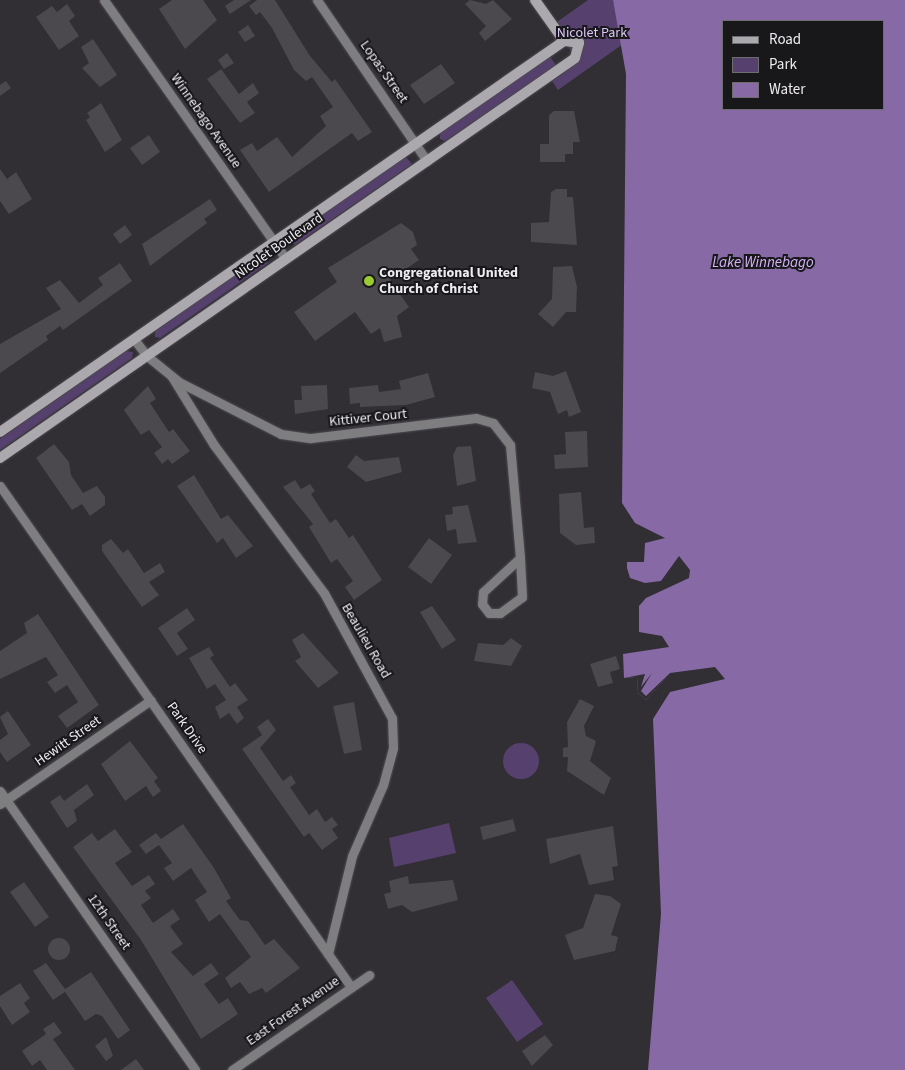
<!DOCTYPE html>
<style>
body{margin:0}
#map{position:relative;width:905px;height:1070px;overflow:hidden;background:#312e34;font-family:"Source Sans 3",sans-serif}
div>[style]{position:absolute}
[style*='--x']{left:calc(var(--x)*1px);top:calc(var(--y)*1px);width:calc(var(--w)*1px);rotate:calc(var(--a)*1deg)}
.green>*{inset:0;background:#56406d}
.round{border-radius:50%}
.water>*{inset:0;background:#8669a5}
.pier>*{inset:0;background:#312e34}
.building>*{inset:0;background:#4b484e}
.roads{filter:drop-shadow(0 0 1px #4f4c52) drop-shadow(0 0 1px #4f4c52)}
.street>*{height:9px;margin:-4.5px;padding:0 4.5px;transform-origin:4.5px;border-radius:4.5px;background:#7e7d80}
.secondary>*{height:10px;margin:-5px;padding:0 5px;transform-origin:5px;border-radius:5px;background:#aba9ae}
.dots>*{width:14px;height:14px;translate:-50% -50%;box-sizing:border-box;border:2px solid #18171a;border-radius:50%}
span{translate:-50% -50%;white-space:nowrap;text-align:center;line-height:1.15;-webkit-text-stroke:4px #18171a;paint-order:stroke}
.park-label{font-size:14px;color:#dec6f9}
.street-label{font-size:14px;color:#edebef}
.poi-label{font-size:14px;color:#edebef;font-weight:700}
.left{translate:0 -50%;text-align:left}
.water-label{font-size:15px;color:#d5b4f9;font-style:italic}
.legend{position:absolute;left:722px;top:20px;width:162px;height:90px;box-sizing:border-box;background:#18171a;border:1px solid #6d6c6f;margin:0;padding:6px 9px;list-style:none;font-size:15px;color:#edebef}
.legend li{display:flex;align-items:center;gap:10px;height:25px}
.legend b{width:25px;border:1px solid #6d6c6f}
</style>
<div id="map">
<div class="green">
<i style="clip-path:polygon(588px 0,613px 0,623px 44px,558px 90px,552px 81px,568px 70px,572px 54px,557px 22px)"></i>
<i style="clip-path:polygon(550px 57px,556px 65px,445px 141px,440px 139px,440px 133px)"></i>
<i style="clip-path:polygon(406px 157px,412px 164px,295px 245px,290px 242px,290px 237px)"></i>
<i style="clip-path:polygon(263px 256px,269px 258px,268px 263px,160px 338px,155px 337px,155px 331px)"></i>
<i style="clip-path:polygon(126px 351px,133px 352px,132px 358px,0 450px,0 439px)"></i>
<i class="round" style="left:503px;top:743px;width:36px;height:36px"></i>
<i style="clip-path:polygon(449px 823px,456px 853px,394px 867px,389px 838px)"></i>
<i style="clip-path:polygon(512px 980px,543px 1024px,517px 1042px,486px 998px)"></i>
</div>
<div class="water">
<i style="clip-path:polygon(evenodd,613px 0,905px 0,905px 1070px,648px 1070px,661px 914px,653px 719px,670px 692px,725px 679px,715px 667px,670px 673px,646px 700px,638px 693px,637px 677px,624px 678px,623px 654px,669px 647px,662px 636px,639px 632px,639px 606px,646px 598px,689px 578px,690px 570px,679px 556px,661px 581px,645px 583px,630px 578px,627px 568px,627px 562px,644px 562px,645px 543px,665px 538px,635px 523px,622px 503px,626px 74px,613px 0,724px 21px,884px 21px,884px 109px,724px 109px,724px 21px)"></i>
</div>
<div class="pier">
<i style="clip-path:polygon(652px 673px,641px 691px,646px 696px,670px 673px,646px 700px,638px 693px,637px 677px,624px 678px,645px 674px,641px 687px)"></i>
</div>
<div class="building">
<i style="clip-path:polygon(172px 0,203px 0,217px 20px,185px 49px,159px 9px)"></i>
<i style="clip-path:polygon(234px 0,251px 0,230px 14px,225px 6px)"></i>
<i style="clip-path:polygon(257px 0,275px 0,310px 56px,332px 82px,335px 79px,372px 132px,358px 141px,352px 133px,269px 192px,240px 150px,252px 143px,257px 151px,277px 137px,292px 157px,326px 126px,320px 116px,333px 107px,312px 77px,306px 81px,294px 70px,272px 28px,260px 12px,256px 15px,249px 6px)"></i>
<i style="clip-path:polygon(470px 0,486px 4px,493px 0,512px 19px,485px 41px,479px 33px,486px 26px,465px 4px)"></i>
<i style="clip-path:polygon(67px 4px,75px 16px,69px 21px,79px 36px,59px 50px,36px 17px,52px 6px,57px 12px)"></i>
<i style="clip-path:polygon(248px 25px,255px 36px,245px 42px,238px 32px)"></i>
<i style="clip-path:polygon(93px 39px,117px 75px,100px 87px,82px 68px,89px 63px,81px 47px)"></i>
<i style="clip-path:polygon(227px 53px,234px 63px,224px 69px,218px 60px)"></i>
<i style="clip-path:polygon(441px 64px,455px 83px,424px 104px,410px 85px)"></i>
<i style="clip-path:polygon(221px 69px,239px 94px,253px 83px,259px 93px,247px 102px,255px 113px,240px 123px,207px 79px)"></i>
<i style="clip-path:polygon(6px 81px,11px 88px,0 96px,0 85px)"></i>
<i style="clip-path:polygon(101px 103px,122px 140px,105px 152px,86px 120px,90px 117px,87px 113px)"></i>
<i style="clip-path:polygon(554px 111px,574px 111px,580px 142px,573px 142px,573px 154px,565px 154px,565px 162px,540px 162px,540px 144px,549px 144px,549px 115px)"></i>
<i style="clip-path:polygon(149px 135px,160px 152px,142px 165px,130px 148px)"></i>
<i style="clip-path:polygon(0 169px,7px 179px,16px 172px,32px 199px,9px 214px,0 201px)"></i>
<i style="clip-path:polygon(556px 189px,567px 189px,567px 197px,573px 197px,577px 245px,531px 242px,531px 223px,549px 222px,551px 192px)"></i>
<i style="clip-path:polygon(210px 199px,217px 210px,204px 219px,207px 223px,150px 266px,142px 244px)"></i>
<i style="clip-path:polygon(401px 223px,413px 232px,417px 245px,411px 249px,419px 260px,390px 280px,409px 307px,397px 316px,402px 337px,384px 342px,380px 328px,371px 334px,355px 312px,315px 341px,294px 312px,337px 282px,328px 268px)"></i>
<i style="clip-path:polygon(125px 225px,132px 235px,120px 244px,113px 234px)"></i>
<i style="clip-path:polygon(120px 263px,132px 281px,63px 330px,60px 326px,46px 336px,48px 340px,0 373px,0 344px,61px 309px,46px 288px,60px 280px,79px 303px,103px 285px,98px 278px)"></i>
<i style="clip-path:polygon(572px 266px,577px 287px,576px 312px,566px 312px,553px 327px,538px 314px,552px 299px,553px 267px)"></i>
<i style="clip-path:polygon(566px 371px,581px 412px,569px 417px,567px 410px,558px 414px,550px 392px,532px 388px,535px 372px,553px 376px)"></i>
<i style="clip-path:polygon(428px 373px,435px 397px,406px 405px,360px 407px,360px 403px,350px 404px,349px 388px,378px 385px,379px 392px,401px 389px,399px 381px)"></i>
<i style="clip-path:polygon(327px 385px,328px 409px,295px 414px,294px 400px,302px 400px,301px 386px)"></i>
<i style="clip-path:polygon(148px 386px,156px 399px,150px 403px,169px 432px,173px 429px,190px 451px,172px 464px,168px 459px,162px 464px,154px 453px,162px 447px,149px 430px,141px 435px,124px 410px)"></i>
<i style="clip-path:polygon(587px 431px,588px 467px,555px 469px,554px 455px,566px 454px,565px 432px)"></i>
<i style="clip-path:polygon(54px 444px,69px 462px,71px 475px,83px 493px,97px 486px,105px 497px,105px 505px,90px 516px,82px 504px,72px 510px,36px 458px)"></i>
<i style="clip-path:polygon(471px 446px,476px 481px,457px 486px,453px 455px,457px 447px)"></i>
<i style="clip-path:polygon(356px 455px,364px 461px,399px 457px,402px 472px,366px 482px,347px 467px)"></i>
<i style="clip-path:polygon(194px 475px,221px 519px,228px 515px,253px 546px,236px 558px,223px 538px,217px 543px,177px 486px)"></i>
<i style="clip-path:polygon(295px 480px,301px 489px,310px 484px,315px 491px,311px 494px,330px 523px,336px 519px,349px 538px,353px 535px,382px 580px,354px 600px,345px 587px,353px 581px,337px 559px,331px 563px,309px 527px,313px 524px,283px 487px)"></i>
<i style="clip-path:polygon(581px 492px,584px 528px,594px 527px,595px 543px,576px 545px,560px 533px,559px 494px)"></i>
<i style="clip-path:polygon(468px 505px,477px 542px,458px 544px,456px 529px,447px 531px,445px 515px,453px 514px,452px 507px)"></i>
<i style="clip-path:polygon(429px 538px,452px 555px,431px 584px,408px 567px)"></i>
<i style="clip-path:polygon(111px 539px,123px 553px,128px 549px,144px 573px,160px 563px,165px 572px,149px 582px,159px 595px,142px 607px,102px 551px,102px 545px)"></i>
<i style="clip-path:polygon(432px 606px,456px 640px,442px 649px,420px 612px)"></i>
<i style="clip-path:polygon(187px 608px,195px 620px,177px 633px,188px 649px,177px 656px,158px 628px)"></i>
<i style="clip-path:polygon(38px 614px,99px 705px,67px 728px,58px 716px,78px 702px,67px 685px,55px 693px,47px 682px,58px 675px,46px 657px,0 679px,0 651px,27px 633px,24px 623px)"></i>
<i style="clip-path:polygon(303px 633px,339px 673px,318px 688px,295px 661px,301px 657px,292px 640px)"></i>
<i style="clip-path:polygon(511px 638px,522px 646px,511px 666px,474px 661px,478px 643px,503px 645px)"></i>
<i style="clip-path:polygon(209px 647px,214px 655px,210px 658px,230px 687px,235px 683px,248px 700px,237px 707px,244px 718px,237px 724px,229px 713px,220px 719px,215px 707px,226px 700px,215px 684px,207px 689px,189px 658px)"></i>
<i style="clip-path:polygon(616px 656px,620px 669px,610px 672px,613px 683px,598px 687px,590px 664px)"></i>
<i style="clip-path:polygon(580px 699px,594px 706px,584px 726px,586px 736px,596px 741px,590px 761px,611px 778px,604px 795px,567px 771px,568px 757px,563px 757px,563px 748px,568px 747px,567px 722px)"></i>
<i style="clip-path:polygon(354px 702px,362px 750px,344px 754px,333px 706px)"></i>
<i style="clip-path:polygon(8px 711px,31px 745px,7px 762px,0 752px,0 740px,8px 734px,0 717px)"></i>
<i style="clip-path:polygon(268px 719px,276px 730px,260px 748px,283px 781px,291px 775px,296px 783px,290px 787px,309px 815px,317px 809px,325px 822px,332px 817px,338px 825px,332px 829px,338px 838px,322px 850px,309px 833px,304px 837px,242px 749px,262px 735px,257px 727px)"></i>
<i style="clip-path:polygon(130px 741px,158px 778px,154px 781px,161px 791px,153px 797px,146px 786px,125px 801px,101px 764px)"></i>
<i style="clip-path:polygon(87px 784px,94px 795px,74px 810px,77px 821px,67px 828px,50px 802px,60px 795px,64px 801px)"></i>
<i style="clip-path:polygon(513px 819px,516px 831px,483px 840px,480px 827px)"></i>
<i style="clip-path:polygon(183px 824px,214px 868px,231px 898px,226px 901px,240px 920px,248px 921px,265px 945px,274px 939px,300px 968px,266px 993px,262px 988px,249px 994px,240px 982px,231px 988px,225px 978px,251px 957px,220px 914px,209px 922px,195px 900px,207px 892px,191px 868px,173px 881px,164px 868px,172px 863px,159px 845px,146px 854px,139px 845px,156px 833px,161px 839px)"></i>
<i style="clip-path:polygon(613px 826px,618px 866px,612px 867px,614px 880px,589px 885px,580px 854px,550px 864px,546px 839px)"></i>
<i style="clip-path:polygon(115px 829px,132px 852px,115px 863px,132px 886px,149px 875px,155px 884px,145px 891px,151px 898px,141px 905px,153px 923px,173px 909px,180px 919px,170px 926px,183px 944px,171px 952px,193px 976px,211px 963px,219px 974px,204px 984px,219px 1004px,228px 998px,238px 1014px,201px 1039px,141px 940px,73px 847px,92px 833px,98px 841px)"></i>
<i style="clip-path:polygon(408px 876px,409px 884px,453px 880px,458px 900px,412px 912px,402px 905px,388px 909px,384px 894px,391px 892px,389px 881px)"></i>
<i style="clip-path:polygon(24px 882px,49px 917px,35px 927px,10px 892px)"></i>
<i style="clip-path:polygon(595px 894px,610px 896px,621px 904px,611px 935px,618px 937px,615px 951px,574px 960px,565px 935px,583px 928px)"></i>
<i class="round" style="left:48px;top:938px;width:22px;height:22px"></i>
<i style="clip-path:polygon(46px 963px,65px 989px,91px 972px,130px 1030px,118px 1039px,102px 1016px,96px 1014px,85px 1021px,65px 992px,53px 1000px,33px 971px)"></i>
<i style="clip-path:polygon(20px 983px,30px 998px,24px 1003px,30px 1012px,12px 1025px,0 1006px,0 996px)"></i>
<i style="clip-path:polygon(54px 1022px,62px 1033px,53px 1039px,75px 1070px,47px 1070px,40px 1060px,32px 1066px,22px 1051px,46px 1034px,43px 1029px)"></i>
<i style="clip-path:polygon(545px 1035px,553px 1045px,532px 1066px,522px 1051px)"></i>
<i style="clip-path:polygon(106px 1037px,113px 1056px,106px 1061px,95px 1046px)"></i>
<i style="clip-path:polygon(136px 1059px,144px 1070px,121px 1070px)"></i>
</div>
<div class="roads">
<div class="street">
<i style="--x:104;--y:0;--w:315;--a:54.9"></i>
<i style="--x:317;--y:0;--w:195;--a:55.7"></i>
<i style="--x:134;--y:339;--w:21;--a:53"></i>
<i style="--x:147;--y:356;--w:41;--a:39.1"></i>
<i style="--x:179;--y:382;--w:114;--a:27"></i>
<i style="--x:281;--y:434;--w:30;--a:8"></i>
<i style="--x:311;--y:438;--w:166;--a:-6.9"></i>
<i style="--x:476;--y:418;--w:18;--a:16"></i>
<i style="--x:493;--y:423;--w:28;--a:52"></i>
<i style="--x:510;--y:445;--w:113;--a:84.9"></i>
<i style="--x:172;--y:377;--w:80;--a:58.3"></i>
<i style="--x:214;--y:445;--w:184;--a:53.4"></i>
<i style="--x:324;--y:593;--w:142;--a:61.5"></i>
<i style="--x:392;--y:718;--w:30;--a:88"></i>
<i style="--x:393;--y:748;--w:38;--a:105"></i>
<i style="--x:383;--y:785;--w:77;--a:113.6"></i>
<i style="--x:352;--y:856;--w:101;--a:103.8"></i>
<i style="--x:0;--y:486;--w:612;--a:54.98"></i>
<i style="--x:520;--y:558;--w:39;--a:87"></i>
<i style="--x:522;--y:597;--w:27;--a:144"></i>
<i style="--x:500;--y:613;--w:11;--a:180"></i>
<i style="--x:489;--y:613;--w:11;--a:-128"></i>
<i style="--x:482;--y:604;--w:12;--a:-85"></i>
<i style="--x:483;--y:592;--w:50;--a:-42.6"></i>
<i style="--x:0;--y:791;--w:340;--a:55"></i>
<i style="--x:0;--y:804;--w:183;--a:-34.6"></i>
<i style="--x:232;--y:1070;--w:167;--a:-34.7"></i>
</div>
<div class="secondary">
<i style="--x:0;--y:432;--w:686;--a:-34.73"></i>
<i style="--x:0;--y:458;--w:700;--a:-34.82"></i>
<i style="--x:575;--y:58;--w:16;--a:-75"></i>
<i style="--x:579;--y:43;--w:15;--a:-172"></i>
<i style="--x:564;--y:41;--w:50;--a:-125.3"></i>
</div>
</div>
<div class="dots">
<i style="left:369px;top:281px;background:#9bcb33"></i>
</div>
<div class="park-label">
<span style="left:592px;top:33px">Nicolet Park</span>
</div>
<div class="street-label">
<span style="left:384px;top:72px;rotate:55deg">Lopas Street</span>
<span style="left:206px;top:121px;rotate:55deg">Winnebago Avenue</span>
<span style="left:279px;top:246px;rotate:-35deg">Nicolet Boulevard</span>
<span style="left:368px;top:418px;rotate:-6deg">Kittiver Court</span>
<span style="left:366px;top:641px;rotate:60deg">Beaulieu Road</span>
<span style="left:187px;top:728px;rotate:55deg">Park Drive</span>
<span style="left:68px;top:741px;rotate:-35deg">Hewitt Street</span>
<span style="left:109px;top:922px;rotate:55deg">12th Street</span>
<span style="left:293px;top:1011px;rotate:-35deg">East Forest Avenue</span>
</div>
<div class="poi-label">
<span class="left" style="left:379px;top:281px">Congregational United<br>Church of Christ</span>
</div>
<div class="water-label">
<span style="left:763px;top:263px">Lake Winnebago</span>
</div>
<ul class="legend">
<li><b style="height:6px;background:#aba9ae"></b>Road</li>
<li><b style="height:14px;background:#56406d"></b>Park</li>
<li><b style="height:14px;background:#8669a5"></b>Water</li>
</ul>
</div>
